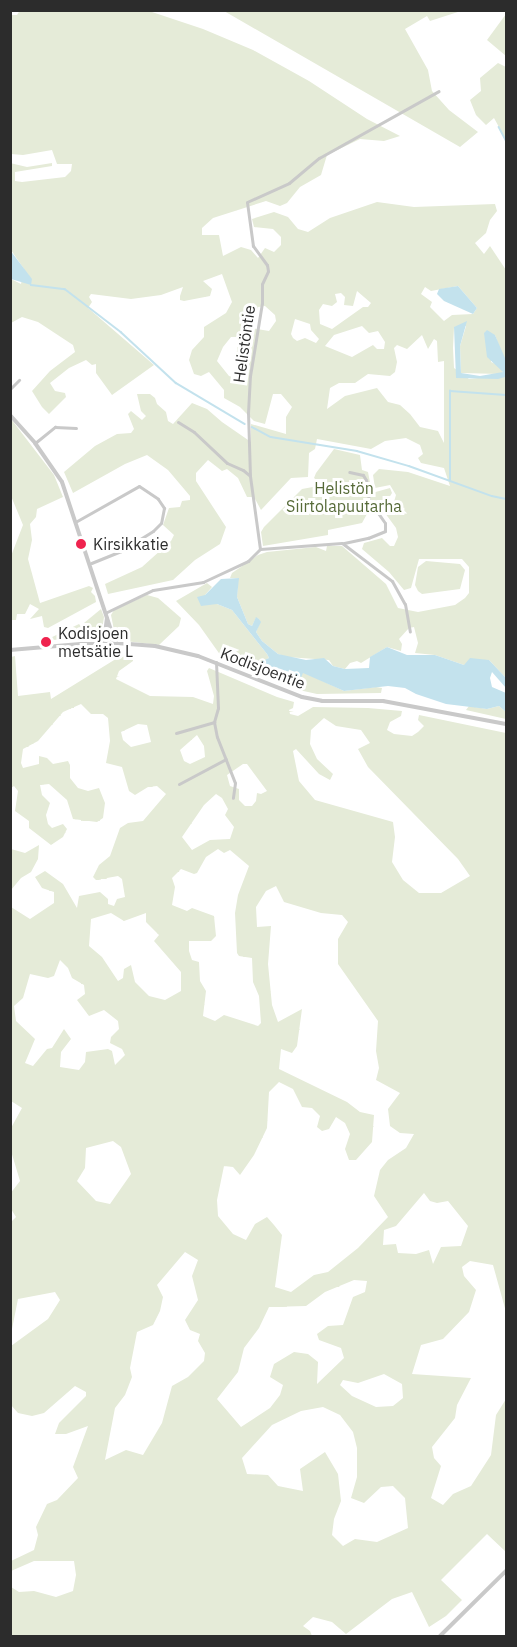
<!DOCTYPE html>
<meta charset="utf-8">
<style>
body{margin:0}
#map{position:relative;width:517px;height:1647px;overflow:hidden;background:#fff;font-family:"IBM Plex Sans",sans-serif}
div>[style]{position:absolute}
[style*='--x']{left:calc(var(--x)*1px);top:calc(var(--y)*1px);width:calc(var(--w)*1px);rotate:calc(var(--a)*1deg)}
.green>*{inset:0;background:#e5ebd8}
.water>*{inset:0;background:#c3e2ed}
.stream>*{height:1.5px;margin:-0.75px;padding:0 0.75px;transform-origin:0.75px;border-radius:0.75px;background:#c3e2ed}
.minor>*{height:3px;margin:-1.5px;padding:0 1.5px;transform-origin:1.5px;border-radius:1.5px;background:#c9c9c9}
.tertiary>*{height:4px;margin:-2px;padding:0 2px;transform-origin:2px;border-radius:2px;background:#c9c9c9}
.dots>*{width:16px;height:16px;translate:-50% -50%;box-sizing:border-box;border:3px solid #fff;border-radius:50%}
span{translate:-50% -50%;white-space:nowrap;text-align:center;line-height:1.15;-webkit-text-stroke:6px #fff;paint-order:stroke}
.street-label{font-size:16px;color:#2c2c2c}
.park-label{font-size:16px;color:#566a38}
.poi-label{font-size:16px;color:#2c2c2c}
.left{translate:0 -50%;text-align:left}
.frame{position:absolute;inset:0;border:12px solid #2c2c2c;pointer-events:none}
</style>
<div id="map">
<div class="green">
<i style="clip-path:polygon(evenodd,20px 10px,149px 11px,203px 29px,253px 50px,309px 81px,367px 119px,400px 136px,384px 141px,360px 139px,327px 155px,321px 175px,300px 187px,287px 203px,280px 206px,266px 201px,213px 218px,202px 228px,202px 235px,219px 235px,223px 256px,241px 247px,251px 250px,258px 258px,265px 248px,274px 252px,281px 245px,281px 237px,273px 229px,254px 227px,252px 219px,274px 212px,288px 217px,298px 229px,308px 232px,330px 218px,377px 202px,414px 207px,495px 204px,497px 211px,490px 220px,486px 233px,475px 243px,484px 254px,490px 246px,506px 270px,506px 365px,495px 335px,491px 362px,500px 366px,503px 372px,500px 374px,461px 373px,460px 346px,466px 326px,454px 327px,453px 348px,454px 368px,469px 379px,506px 375px,506px 678px,489px 660px,464px 665px,435px 655px,415px 653px,418px 643px,414px 627px,409px 628px,399px 639px,402px 644px,401px 651px,387px 647px,361px 663px,357px 661px,350px 663px,345px 669px,333px 666px,329px 660px,287px 657px,278px 654px,262px 641px,256px 632px,260px 622px,259px 619px,256px 618px,252px 626px,248px 624px,237px 597px,238px 578px,230px 578px,232px 573px,258px 555px,267px 552px,316px 547px,326px 551px,327px 546px,342px 546px,386px 584px,398px 608px,418px 612px,455px 605px,465px 598px,469px 593px,469px 567px,462px 559px,419px 559px,411px 588px,404px 590px,389px 572px,362px 549px,364px 543px,382px 538px,390px 546px,394px 546px,398px 537px,396px 528px,385px 513px,387px 507px,393px 505px,396px 495px,390px 485px,375px 488px,373px 475px,379px 469px,408px 472px,450px 486px,444px 468px,421px 463px,418px 458px,423px 454px,420px 445px,406px 438px,385px 441px,371px 449px,317px 439px,315px 449px,309px 453px,308px 477px,291px 478px,261px 510px,254px 497px,247px 497px,238px 478px,227px 469px,222px 471px,208px 460px,196px 473px,196px 481px,226px 527px,220px 544px,195px 560px,173px 580px,108px 594px,105px 584px,142px 567px,171px 541px,174px 535px,163px 525px,169px 508px,180px 507px,182px 501px,190px 500px,190px 496px,168px 470px,147px 455px,125px 464px,73px 493px,64px 472px,95px 446px,117px 434px,131px 433px,134px 429px,128px 414px,131px 411px,142px 420px,146px 416px,141px 411px,137px 394px,150px 394px,155px 398px,157px 404px,166px 412px,168px 421px,173px 424px,192px 403px,207px 409px,222px 422px,251px 442px,251px 424px,286px 434px,286px 417px,292px 407px,281px 394px,273px 394px,265px 424px,254px 421px,240px 407px,224px 398px,224px 390px,209px 372px,201px 376px,194px 374px,189px 360px,192px 350px,204px 337px,204px 327px,226px 313px,232px 302px,222px 274px,203px 281px,212px 289px,210px 296px,184px 301px,180px 300px,180px 296px,183px 287px,161px 295px,131px 299px,91px 294px,89px 297px,92px 302px,88px 308px,154px 365px,112px 395px,96px 373px,96px 364px,92px 365px,86px 360px,69px 368px,50px 383px,55px 391px,65px 393px,66px 397px,49px 414px,42px 407px,32px 391px,50px 371px,75px 352px,73px 345px,38px 322px,22px 317px,11px 323px,11px 279px,21px 284px,24px 269px,11px 250px,10px 163px,27px 167px,52px 163px,52px 166px,15px 172px,15px 181px,22px 182px,65px 177px,71px 171px,72px 164px,57px 164px,52px 150px,23px 155px,11px 154px,11px 15px,17px 15px,20px 10px,458px 286px,477px 308px,473px 314px,452px 315px,444px 321px,430px 307px,432px 302px,421px 294px,425px 287px,431px 291px,458px 286px,20px 10px,357px 291px,371px 303px,368px 307px,363px 307px,332px 329px,320px 324px,319px 310px,323px 304px,332px 306px,337px 302px,335px 294px,341px 293px,345px 297px,344px 305px,353px 306px,357px 291px,20px 10px,265px 306px,275px 315px,276px 321px,269px 331px,251px 328px,258px 307px,265px 306px,20px 10px,295px 319px,310px 324px,311px 330px,319px 339px,316px 343px,305px 338px,297px 341px,293px 338px,291px 334px,295px 319px,20px 10px,362px 326px,369px 333px,378px 331px,385px 342px,384px 349px,377px 349px,373px 345px,352px 357px,325px 346px,334px 335px,362px 326px,20px 10px,422px 335px,428px 349px,434px 339px,437px 341px,438px 362px,444px 361px,444px 443px,438px 431px,420px 427px,410px 414px,400px 405px,388px 402px,377px 388px,345px 396px,327px 409px,330px 388px,339px 383px,355px 383px,368px 374px,390px 376px,395px 372px,397px 362px,394px 348px,397px 345px,407px 349px,422px 335px,20px 10px,231px 337px,236px 337px,238px 341px,236px 360px,244px 375px,241px 380px,229px 376px,217px 361px,223px 347px,231px 337px)"></i>
<i style="clip-path:polygon(224px 11px,461px 11px,430px 21px,427px 16px,405px 29px,428px 70px,432px 91px,449px 110px,478px 132px,460px 147px)"></i>
<i style="clip-path:polygon(506px 14px,506px 56px,487px 40px)"></i>
<i style="clip-path:polygon(498px 63px,506px 67px,506px 140px,494px 118px,486px 125px,476px 115px,470px 100px,481px 91px,480px 78px)"></i>
<i style="clip-path:polygon(11px 419px,54px 475px,63px 497px,37px 509px,36px 517px,30px 524px,32px 540px,28px 559px,40px 603px,89px 586px,93px 588px,91px 592px,95px 596px,96px 602px,48px 628px,44px 627px,42px 616px,30px 619px,39px 609px,30px 604px,25px 614px,17px 614px,16px 620px,11px 620px,11px 556px,23px 525px,11px 496px)"></i>
<i style="clip-path:polygon(334px 449px,360px 455px,362px 470px,368px 472px,372px 493px,390px 488px,392px 493px,381px 511px,367px 514px,362px 523px,328px 530px,328px 535px,263px 546px,261px 532px,264px 527px,302px 489px,318px 486px,319px 482px,314px 478px,316px 473px)"></i>
<i style="clip-path:polygon(426px 561px,460px 564px,465px 570px,460px 589px,422px 594px,418px 591px,415px 585px,418px 567px)"></i>
<i style="clip-path:polygon(207px 583px,212px 587px,205px 595px,217px 604px,232px 610px,267px 654px,269px 658px,263px 661px,263px 664px,274px 671px,303px 672px,344px 691px,376px 687px,382px 688px,381px 693px,317px 694px,299px 690px,221px 656px,199px 625px,176px 601px)"></i>
<i style="clip-path:polygon(147px 595px,158px 598px,181px 618px,179px 626px,159px 645px,125px 641px,114px 630px,111px 615px,114px 610px)"></i>
<i style="clip-path:polygon(101px 609px,104px 617px,102px 630px,101px 636px,94px 639px,84px 623px)"></i>
<i style="clip-path:polygon(79px 624px,90px 637px,88px 639px,46px 640px)"></i>
<i style="clip-path:polygon(evenodd,15px 656px,18px 696px,50px 692px,51px 699px,119px 657px,133px 656px,133px 661px,119px 671px,116px 679px,150px 696px,193px 697px,213px 704px,214px 696px,207px 671px,209px 668px,277px 697px,294px 702px,293px 708px,289px 710px,290px 714px,298px 716px,313px 707px,368px 708px,402px 711px,401px 716px,390px 722px,387px 730px,394px 734px,412px 736px,418px 732px,424px 726px,418px 720px,419px 715px,506px 733px,506px 1312px,493px 1265px,470px 1261px,462px 1267px,464px 1276px,476px 1290px,469px 1312px,443px 1339px,421px 1345px,412px 1374px,471px 1378px,457px 1405px,455px 1418px,432px 1447px,434px 1458px,441px 1466px,431px 1498px,443px 1505px,453px 1494px,471px 1486px,491px 1455px,496px 1415px,506px 1399px,506px 1552px,487px 1534px,441px 1580px,462px 1600px,446px 1616px,429px 1627px,412px 1592px,392px 1599px,346px 1634px,332px 1622px,313px 1617px,303px 1626px,310px 1631px,312px 1636px,11px 1636px,11px 1587px,19px 1592px,34px 1591px,56px 1597px,73px 1591px,76px 1575px,74px 1561px,34px 1561px,11px 1571px,11px 1561px,34px 1550px,38px 1535px,36px 1527px,47px 1504px,57px 1500px,78px 1478px,73px 1467px,88px 1426px,66px 1434px,55px 1434px,59px 1423px,86px 1396px,86px 1392px,75px 1386px,44px 1413px,32px 1416px,18px 1413px,11px 1405px,11px 1346px,48px 1319px,60px 1300px,55px 1292px,18px 1299px,11px 1334px,10px 1223px,16px 1217px,11px 1209px,10px 1194px,20px 1181px,11px 1151px,11px 1128px,22px 1108px,11px 1101px,11px 907px,30px 919px,54px 903px,54px 892px,42px 888px,35px 877px,45px 871px,63px 884px,77px 908px,79px 896px,100px 892px,108px 899px,108px 904px,114px 906px,117px 899px,125px 897px,122px 879px,118px 876px,96px 880px,93px 877px,99px 865px,110px 856px,120px 828px,128px 823px,143px 821px,166px 794px,157px 786px,148px 787px,135px 795px,129px 791px,122px 767px,106px 763px,110px 741px,108px 718px,103px 714px,91px 714px,81px 704px,63px 712px,38px 741px,23px 749px,21px 763px,23px 768px,39px 764px,39px 756px,47px 758px,53px 764px,68px 761px,70px 765px,70px 778px,78px 788px,88px 791px,99px 788px,105px 803px,103px 818px,97px 822px,73px 819px,67px 800px,49px 784px,40px 785px,42px 795px,50px 803px,46px 815px,48px 824px,52px 828px,63px 824px,67px 829px,63px 837px,51px 845px,29px 828px,29px 821px,15px 811px,18px 791px,14px 786px,11px 788px,11px 657px,15px 656px,324px 718px,336px 726px,361px 730px,370px 743px,358px 749px,368px 767px,458px 859px,470px 876px,441px 893px,419px 893px,403px 880px,392px 862px,395px 837px,393px 822px,315px 800px,299px 781px,293px 751px,296px 749px,319px 774px,330px 780px,333px 774px,317px 759px,310px 744px,311px 730px,324px 718px,15px 656px,138px 724px,147px 725px,151px 742px,131px 747px,123px 740px,121px 732px,138px 724px,15px 656px,197px 735px,204px 746px,205px 757px,190px 764px,184px 761px,180px 750px,197px 735px,15px 656px,243px 764px,247px 764px,267px 791px,261px 794px,257px 793px,256px 801px,252px 806px,245px 806px,239px 800px,239px 789px,230px 786px,227px 775px,243px 764px,15px 656px,216px 794px,222px 798px,228px 809px,225px 815px,234px 827px,230px 839px,210px 840px,192px 850px,182px 837px,204px 805px,216px 794px,15px 656px,218px 849px,224px 853px,230px 850px,249px 866px,238px 895px,235px 913px,237px 953px,239px 956px,252px 958px,253px 982px,259px 996px,261px 1023px,258px 1026px,224px 1015px,215px 1021px,203px 1016px,206px 991px,200px 981px,199px 962px,192px 960px,189px 951px,189px 941px,211px 941px,216px 936px,214px 916px,192px 908px,187px 911px,172px 905px,175px 887px,172px 878px,181px 869px,194px 874px,197px 873px,206px 857px,218px 849px,15px 656px,276px 886px,284px 902px,321px 913px,342px 915px,348px 922px,338px 939px,338px 964px,378px 1021px,376px 1051px,379px 1068px,376px 1080px,400px 1093px,388px 1109px,390px 1126px,400px 1133px,414px 1134px,406px 1148px,388px 1160px,380px 1170px,374px 1196px,388px 1217px,358px 1248px,328px 1272px,314px 1275px,291px 1292px,275px 1287px,282px 1235px,274px 1225px,267px 1217px,255px 1224px,246px 1240px,233px 1234px,218px 1216px,217px 1200px,224px 1166px,233px 1167px,240px 1175px,254px 1155px,267px 1128px,269px 1092px,279px 1082px,293px 1089px,302px 1107px,312px 1108px,320px 1116px,317px 1127px,322px 1131px,329px 1129px,336px 1117px,345px 1123px,350px 1134px,345px 1149px,349px 1160px,356px 1160px,372px 1142px,374px 1115px,360px 1112px,347px 1102px,279px 1069px,281px 1049px,292px 1053px,297px 1046px,302px 1009px,278px 1022px,272px 1005px,268px 964px,271px 926px,257px 927px,256px 907px,266px 891px,276px 886px,15px 656px,111px 913px,124px 921px,146px 913px,146px 922px,159px 935px,154px 941px,181px 972px,181px 991px,165px 1000px,149px 996px,135px 982px,131px 965px,124px 969px,123px 978px,118px 981px,102px 957px,89px 946px,91px 919px,111px 913px,15px 656px,60px 960px,68px 968px,72px 978px,84px 985px,85px 994px,77px 1000px,89px 1016px,104px 1010px,118px 1021px,119px 1029px,111px 1037px,110px 1043px,122px 1049px,125px 1055px,115px 1065px,112px 1051px,108px 1049px,86px 1052px,85px 1062px,79px 1070px,60px 1067px,61px 1052px,71px 1039px,64px 1029px,52px 1048px,47px 1049px,33px 1066px,25px 1063px,35px 1039px,16px 1021px,14px 1006px,23px 998px,30px 974px,48px 978px,54px 976px,60px 960px,15px 656px,113px 1141px,121px 1147px,131px 1174px,110px 1204px,96px 1201px,77px 1181px,85px 1168px,86px 1148px,113px 1141px,15px 656px,424px 1193px,430px 1201px,437px 1203px,448px 1201px,468px 1226px,461px 1246px,441px 1247px,433px 1264px,429px 1250px,416px 1254px,398px 1253px,396px 1244px,383px 1245px,384px 1230px,396px 1226px,424px 1193px,15px 656px,185px 1252px,198px 1260px,192px 1276px,198px 1300px,185px 1320px,190px 1330px,200px 1334px,198px 1341px,205px 1353px,204px 1361px,188px 1377px,172px 1386px,162px 1423px,143px 1455px,126px 1450px,105px 1460px,115px 1408px,125px 1395px,132px 1377px,130px 1368px,137px 1332px,153px 1325px,160px 1311px,163px 1297px,157px 1285px,185px 1252px,15px 656px,354px 1280px,367px 1281px,365px 1292px,353px 1297px,343px 1325px,328px 1326px,317px 1334px,319px 1340px,341px 1348px,344px 1358px,317px 1384px,318px 1362px,308px 1354px,294px 1352px,274px 1364px,270px 1377px,283px 1385px,280px 1395px,270px 1408px,241px 1427px,217px 1399px,238px 1372px,244px 1348px,259px 1328px,269px 1307px,306px 1306px,325px 1292px,354px 1280px,15px 656px,384px 1374px,402px 1384px,403px 1398px,393px 1406px,376px 1407px,352px 1396px,340px 1385px,343px 1380px,358px 1383px,384px 1374px,15px 656px,323px 1407px,340px 1415px,353px 1432px,357px 1448px,357px 1477px,351px 1498px,364px 1503px,381px 1487px,393px 1486px,405px 1498px,408px 1528px,377px 1542px,355px 1539px,343px 1546px,332px 1535px,334px 1519px,341px 1501px,338px 1474px,325px 1452px,300px 1469px,303px 1491px,278px 1486px,268px 1475px,247px 1474px,242px 1458px,272px 1425px,301px 1411px,323px 1407px)"></i>
<i style="clip-path:polygon(469px 706px,487px 709px,499px 706px,506px 712px,506px 719px,466px 710px)"></i>
<i style="clip-path:polygon(39px 845px,38px 859px,31px 872px,21px 878px,11px 890px,11px 849px,25px 853px)"></i>
</div>
<div class="water">
<i style="clip-path:polygon(10px 250px,32px 279px,31px 285px,11px 279px)"></i>
<i style="clip-path:polygon(458px 286px,477px 308px,473px 314px,444px 301px,437px 294px,439px 289px)"></i>
<i style="clip-path:polygon(467px 321px,460px 346px,461px 373px,480px 376px,503px 372px,487px 357px,484px 333px,487px 330px,495px 335px,505px 358px,505px 377px,498px 379px,456px 378px,454px 327px)"></i>
<i style="clip-path:polygon(239px 578px,237px 597px,248px 624px,252px 626px,256px 617px,259px 619px,261px 622px,256px 632px,262px 641px,278px 654px,306px 660px,324px 658px,333px 666px,345px 669px,369px 668px,370px 657px,387px 647px,407px 655px,435px 655px,464px 665px,470px 658px,489px 660px,506px 678px,506px 688px,492px 672px,490px 678px,492px 687px,506px 693px,506px 712px,499px 706px,487px 709px,446px 704px,416px 694px,405px 688px,388px 686px,344px 691px,303px 673px,300px 680px,293px 680px,274px 671px,263px 664px,262px 661px,269px 658px,267px 654px,232px 610px,217px 604px,201px 606px,197px 597px,205px 595px,221px 579px)"></i>
</div>
<div class="stream">
<i style="--x:499;--y:127;--w:15;--a:62"></i>
<i style="--x:31;--y:285;--w:34;--a:7"></i>
<i style="--x:65;--y:289;--w:71;--a:37.5"></i>
<i style="--x:121;--y:332;--w:75;--a:42.8"></i>
<i style="--x:176;--y:383;--w:80;--a:30.7"></i>
<i style="--x:252;--y:427;--w:21;--a:28"></i>
<i style="--x:271;--y:437;--w:87;--a:9.2"></i>
<i style="--x:357;--y:451;--w:54;--a:16.1"></i>
<i style="--x:409;--y:466;--w:88;--a:19.9"></i>
<i style="--x:492;--y:496;--w:14;--a:12"></i>
<i style="--x:450;--y:480;--w:89;--a:-90"></i>
<i style="--x:450;--y:391;--w:56;--a:4.1"></i>
</div>
<div class="minor">
<i style="--x:10;--y:389;--w:13;--a:-45"></i>
<i style="--x:178;--y:422;--w:19;--a:32"></i>
<i style="--x:194;--y:432;--w:45;--a:43.2"></i>
<i style="--x:227;--y:463;--w:17;--a:24"></i>
<i style="--x:243;--y:470;--w:8;--a:40"></i>
<i style="--x:35;--y:443;--w:26;--a:-39"></i>
<i style="--x:55;--y:427;--w:21;--a:3"></i>
<i style="--x:77;--y:521;--w:71;--a:-29.4"></i>
<i style="--x:139;--y:486;--w:23;--a:34"></i>
<i style="--x:158;--y:499;--w:11;--a:56"></i>
<i style="--x:164;--y:508;--w:15;--a:101"></i>
<i style="--x:161;--y:523;--w:11;--a:135"></i>
<i style="--x:153;--y:531;--w:38;--a:148"></i>
<i style="--x:121;--y:551;--w:32;--a:158"></i>
<i style="--x:344;--y:543;--w:25;--a:-12"></i>
<i style="--x:368;--y:538;--w:18;--a:-22"></i>
<i style="--x:385;--y:531;--w:8;--a:-90"></i>
<i style="--x:385;--y:523;--w:12;--a:-125"></i>
<i style="--x:378;--y:513;--w:9;--a:-148"></i>
<i style="--x:370;--y:508;--w:28;--a:-98"></i>
<i style="--x:366;--y:480;--w:6;--a:-121"></i>
<i style="--x:363;--y:475;--w:14;--a:-168"></i>
<i style="--x:260;--y:549;--w:82;--a:-4.2"></i>
<i style="--x:342;--y:543;--w:63;--a:37.2"></i>
<i style="--x:392;--y:581;--w:26;--a:61"></i>
<i style="--x:405;--y:604;--w:28;--a:80"></i>
<i style="--x:107;--y:612;--w:51;--a:-25.6"></i>
<i style="--x:153;--y:590;--w:51;--a:-9.1"></i>
<i style="--x:203;--y:582;--w:50;--a:-25"></i>
<i style="--x:248;--y:561;--w:17;--a:-45"></i>
<i style="--x:260;--y:549;--w:74;--a:-97.8"></i>
<i style="--x:250;--y:476;--w:63;--a:-91.8"></i>
<i style="--x:248;--y:413;--w:37;--a:-87"></i>
<i style="--x:250;--y:376;--w:74;--a:-80.7"></i>
<i style="--x:262;--y:303;--w:19;--a:-90"></i>
<i style="--x:262;--y:284;--w:14;--a:-65"></i>
<i style="--x:268;--y:271;--w:6;--a:-99"></i>
<i style="--x:267;--y:265;--w:24;--a:-126"></i>
<i style="--x:253;--y:246;--w:44;--a:-97.8"></i>
<i style="--x:247;--y:202;--w:46;--a:-24.3"></i>
<i style="--x:289;--y:183;--w:39;--a:-40"></i>
<i style="--x:319;--y:158;--w:137;--a:-29.2"></i>
<i style="--x:216;--y:662;--w:46;--a:87.5"></i>
<i style="--x:218;--y:708;--w:15;--a:106"></i>
<i style="--x:214;--y:722;--w:15;--a:79"></i>
<i style="--x:217;--y:737;--w:49;--a:68.6"></i>
<i style="--x:235;--y:783;--w:15;--a:98"></i>
<i style="--x:176;--y:733;--w:40;--a:-16"></i>
<i style="--x:179;--y:784;--w:53;--a:-28"></i>
</div>
<div class="tertiary">
<i style="--x:10;--y:415;--w:38;--a:48"></i>
<i style="--x:35;--y:443;--w:47;--a:55.3"></i>
<i style="--x:62;--y:482;--w:169;--a:71.7"></i>
<i style="--x:104;--y:642;--w:24;--a:-83"></i>
<i style="--x:10;--y:650;--w:94;--a:-4.9"></i>
<i style="--x:104;--y:642;--w:51;--a:4.5"></i>
<i style="--x:155;--y:646;--w:44;--a:13.1"></i>
<i style="--x:198;--y:656;--w:112;--a:21.5"></i>
<i style="--x:302;--y:697;--w:20;--a:11"></i>
<i style="--x:322;--y:701;--w:61;--a:0"></i>
<i style="--x:383;--y:701;--w:125;--a:10.6"></i>
<i style="--x:440;--y:1636;--w:93;--a:-44.6"></i>
</div>
<div class="dots">
<i style="left:81px;top:544px;background:#ef234e"></i>
<i style="left:46px;top:642px;background:#ef234e"></i>
</div>
<div class="street-label">
<span style="left:244px;top:344px;rotate:-82deg">Helistöntie</span>
<span style="left:263px;top:668px;rotate:21deg">Kodisjoentie</span>
</div>
<div class="park-label">
<span style="left:344px;top:497px">Helistön<br>Siirtolapuutarha</span>
</div>
<div class="poi-label">
<span class="left" style="left:93px;top:544px">Kirsikkatie</span>
<span class="left" style="left:58px;top:642px">Kodisjoen<br>metsätie L</span>
</div>
<div class="frame"></div>
</div>
